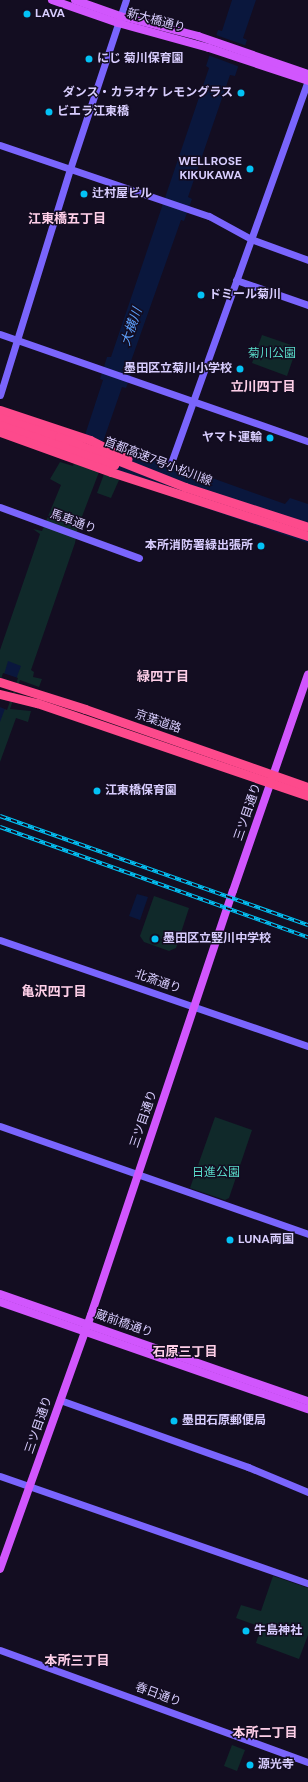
<!DOCTYPE html>
<meta charset="utf-8">
<style>
body{margin:0}
#map{position:relative;width:308px;height:1782px;overflow:hidden;background:#130d21;font-family:"DM Sans","Noto Sans JP",sans-serif}
div>[style]{position:absolute}
[style*='--x']{left:calc(var(--x)*1px);top:calc(var(--y)*1px);width:calc(var(--w)*1px);rotate:calc(var(--a)*1deg)}
.green>*{inset:0;background:#10292a}
.water>*{inset:0;background:#0a173d}
.pier>*{inset:0;background:#130d21}
.secondary>*{height:7px;margin:-3.5px;padding:0 3.5px;transform-origin:3.5px;border-radius:3.5px;background:#7a65fd}
.primary>*{height:8px;margin:-4px;padding:0 4px;transform-origin:4px;border-radius:4px;background:#d156fd}
.highway>*{height:9px;margin:-4.5px;padding:0 4.5px;transform-origin:4.5px;border-radius:4.5px;background:#fd4a8c}
.rail>*{height:3.5px;margin-top:-1.75px;transform-origin:0;background:repeating-linear-gradient(90deg,#130d21 0 6px,#03c2f5 0 12px);box-sizing:border-box;border-block:1px solid #03c2f5}
.dots>*{width:11px;height:11px;translate:-50% -50%;box-sizing:border-box;border:2px solid #130d21;border-radius:50%}
span{translate:-50% -50%;white-space:nowrap;text-align:center;line-height:1.15;-webkit-text-stroke:3px #130d21;paint-order:stroke}
.poi-label{font-size:12px;color:#d8cdfe;font-weight:700}
.left{translate:0 -50%;text-align:left}
.right{translate:-100% -50%;text-align:right}
.street-label{font-size:12px;color:#d8cdfe}
.park-label{font-size:12px;color:#5addcb}
.neighbourhood-label{font-size:13px;color:#fecfe8;font-weight:700}
.water-label{font-size:13px;color:#5da1fd;font-style:italic}
</style>
<div id="map">
<div class="green">
<i style="clip-path:polygon(262px 335px,297px 347px,287px 376px,252px 363px)"></i>
<i style="clip-path:polygon(60px 462px,73px 466px,74px 463px,99px 472px,78px 527px,75px 543px,31px 670px,34px 672px,33px 677px,42px 679px,39px 687px,20px 680px,10px 709px,31px 711px,28px 722px,16px 718px,0 762px,0 650px,40px 534px,33px 529px,42px 531px,61px 485px,50px 479px)"></i>
<i style="clip-path:polygon(104px 474px,119px 480px,111px 498px,97px 493px)"></i>
<i style="clip-path:polygon(154px 896px,189px 908px,176px 948px,169px 951px,144px 942px,140px 936px)"></i>
<i style="clip-path:polygon(215px 1117px,252px 1130px,229px 1198px,225px 1200px,190px 1188px)"></i>
<i style="clip-path:polygon(273px 1576px,308px 1588px,308px 1635px,299px 1659px,256px 1643px,261px 1627px,236px 1618px,241px 1605px,261px 1611px)"></i>
<i style="clip-path:polygon(232px 1745px,245px 1750px,237px 1771px,224px 1766px)"></i>
</div>
<div class="water">
<i style="clip-path:polygon(232px 0,256px 0,243px 38px,247px 40px,235px 76px,230px 75px,188px 197px,192px 199px,184px 221px,181px 220px,130px 364px,134px 366px,126px 388px,122px 387px,103px 442px,85px 435px,103px 380px,100px 379px,107px 357px,111px 357px,209px 68px,206px 66px,218px 30px,222px 31px)"></i>
<i style="clip-path:polygon(109px 444px,160px 463px,162px 460px,285px 504px,290px 498px,308px 504px,308px 543px,99px 472px)"></i>
<i style="clip-path:polygon(8px 661px,21px 666px,0 722px,0 688px)"></i>
<i style="clip-path:polygon(137px 894px,148px 897px,140px 920px,129px 916px)"></i>
</div>
<div class="pier">
<i style="clip-path:polygon(216px 35px,247px 46px,240px 67px,208px 55px)"></i>
<i style="clip-path:polygon(3px 673px,18px 678px,7px 710px,0 707px,0 682px)"></i>
</div>
<div class="secondary">
<i style="--x:0;--y:145;--w:221;--a:18.8"></i>
<i style="--x:209;--y:216;--w:48;--a:28.7"></i>
<i style="--x:251;--y:239;--w:61;--a:20.2"></i>
<i style="--x:236;--y:280;--w:76;--a:19.1"></i>
<i style="--x:0;--y:334;--w:326;--a:19.2"></i>
<i style="--x:0;--y:395;--w:237;--a:-72.8"></i>
<i style="--x:70;--y:169;--w:178;--a:-71.7"></i>
<i style="--x:171;--y:463;--w:406;--a:-70.3"></i>
<i style="--x:0;--y:507;--w:148;--a:20.1"></i>
<i style="--x:0;--y:940;--w:326;--a:19"></i>
<i style="--x:0;--y:1126;--w:326;--a:19.3"></i>
<i style="--x:60;--y:1400;--w:200;--a:19.6"></i>
<i style="--x:248;--y:1467;--w:65;--a:22.6"></i>
<i style="--x:0;--y:1476;--w:326;--a:19.2"></i>
<i style="--x:0;--y:1650;--w:328;--a:20"></i>
</div>
<div class="primary">
<i style="--x:52;--y:0;--w:70;--a:19.2"></i>
<i style="--x:118;--y:23;--w:94;--a:15.4"></i>
<i style="--x:209;--y:48;--w:104;--a:18.4"></i>
<i style="--x:75;--y:0;--w:48;--a:19.6"></i>
<i style="--x:120;--y:16;--w:81;--a:14.4"></i>
<i style="--x:198;--y:36;--w:116;--a:19.1"></i>
<i style="--x:0;--y:1294;--w:326;--a:19.2"></i>
<i style="--x:0;--y:1302;--w:326;--a:19.2"></i>
<i style="--x:0;--y:1569;--w:270;--a:-70.3"></i>
<i style="--x:91;--y:1315;--w:447;--a:-71.5"></i>
<i style="--x:233;--y:891;--w:229;--a:-70.9"></i>
</div>
<div class="highway">
<i style="--x:0;--y:410;--w:95;--a:18.4"></i>
<i style="--x:90;--y:440;--w:42;--a:26.6"></i>
<i style="--x:0;--y:418;--w:62;--a:17.9"></i>
<i style="--x:59;--y:437;--w:136;--a:21.6"></i>
<i style="--x:185;--y:487;--w:129;--a:18"></i>
<i style="--x:0;--y:425;--w:121;--a:19.3"></i>
<i style="--x:0;--y:432;--w:118;--a:19.8"></i>
<i style="--x:111;--y:472;--w:207;--a:18"></i>
<i style="--x:0;--y:682;--w:89;--a:17.6"></i>
<i style="--x:85;--y:709;--w:236;--a:19.3"></i>
<i style="--x:0;--y:694;--w:38;--a:14"></i>
<i style="--x:37;--y:703;--w:287;--a:18.9"></i>
</div>
<div class="rail">
<i style="--x:0;--y:816;--w:327;--a:19.5"></i>
<i style="--x:0;--y:827;--w:327;--a:19.7"></i>
</div>
<div class="dots">
<i style="left:27px;top:14px;background:#03c2f5"></i>
<i style="left:89px;top:59px;background:#03c2f5"></i>
<i style="left:241px;top:93px;background:#03c2f5"></i>
<i style="left:49px;top:112px;background:#03c2f5"></i>
<i style="left:250px;top:169px;background:#03c2f5"></i>
<i style="left:84px;top:194px;background:#03c2f5"></i>
<i style="left:201px;top:295px;background:#03c2f5"></i>
<i style="left:240px;top:369px;background:#03c2f5"></i>
<i style="left:270px;top:438px;background:#03c2f5"></i>
<i style="left:261px;top:546px;background:#03c2f5"></i>
<i style="left:97px;top:791px;background:#03c2f5"></i>
<i style="left:155px;top:939px;background:#03c2f5"></i>
<i style="left:230px;top:1240px;background:#03c2f5"></i>
<i style="left:174px;top:1421px;background:#03c2f5"></i>
<i style="left:246px;top:1631px;background:#03c2f5"></i>
<i style="left:250px;top:1765px;background:#03c2f5"></i>
</div>
<div class="poi-label">
<span class="left" style="left:35px;top:14px">LAVA</span>
<span class="left" style="left:97px;top:59px">にじ 菊川保育園</span>
<span class="right" style="left:233px;top:93px">ダンス・カラオケ レモングラス</span>
<span class="left" style="left:57px;top:112px">ビエラ江東橋</span>
<span class="right" style="left:242px;top:169px">WELLROSE<br>KIKUKAWA</span>
<span class="left" style="left:92px;top:194px">辻村屋ビル</span>
<span class="left" style="left:209px;top:295px">ドミール菊川</span>
<span class="right" style="left:232px;top:369px">墨田区立菊川小学校</span>
<span class="right" style="left:262px;top:438px">ヤマト運輸</span>
<span class="right" style="left:253px;top:546px">本所消防署緑出張所</span>
<span class="left" style="left:105px;top:791px">江東橋保育園</span>
<span class="left" style="left:163px;top:939px">墨田区立竪川中学校</span>
<span class="left" style="left:238px;top:1240px">LUNA両国</span>
<span class="left" style="left:182px;top:1421px">墨田石原郵便局</span>
<span class="left" style="left:254px;top:1631px">牛島神社</span>
<span class="left" style="left:258px;top:1765px">源光寺</span>
</div>
<div class="street-label">
<span style="left:156px;top:21px;rotate:15deg">新大橋通り</span>
<span style="left:158px;top:462px;rotate:21deg">首都高速7号小松川線</span>
<span style="left:73px;top:522px;rotate:20deg">馬車通り</span>
<span style="left:158px;top:722px;rotate:19deg">京葉道路</span>
<span style="left:248px;top:812px;rotate:-71deg">三ツ目通り</span>
<span style="left:158px;top:982px;rotate:19deg">北斎通り</span>
<span style="left:144px;top:1119px;rotate:-71deg">三ツ目通り</span>
<span style="left:124px;top:1324px;rotate:19deg">蔵前橋通り</span>
<span style="left:39px;top:1425px;rotate:-71deg">三ツ目通り</span>
<span style="left:158px;top:1695px;rotate:20deg">春日通り</span>
</div>
<div class="park-label">
<span style="left:272px;top:354px">菊川公園</span>
<span style="left:216px;top:1173px">日進公園</span>
</div>
<div class="neighbourhood-label">
<span style="left:67px;top:219px">江東橋五丁目</span>
<span style="left:263px;top:387px">立川四丁目</span>
<span style="left:163px;top:677px">緑四丁目</span>
<span style="left:54px;top:992px">亀沢四丁目</span>
<span style="left:185px;top:1352px">石原三丁目</span>
<span style="left:77px;top:1661px">本所三丁目</span>
<span style="left:265px;top:1733px">本所二丁目</span>
</div>
<div class="water-label">
<span style="left:132px;top:327px;rotate:-71deg">大横川</span>
</div>
</div>
